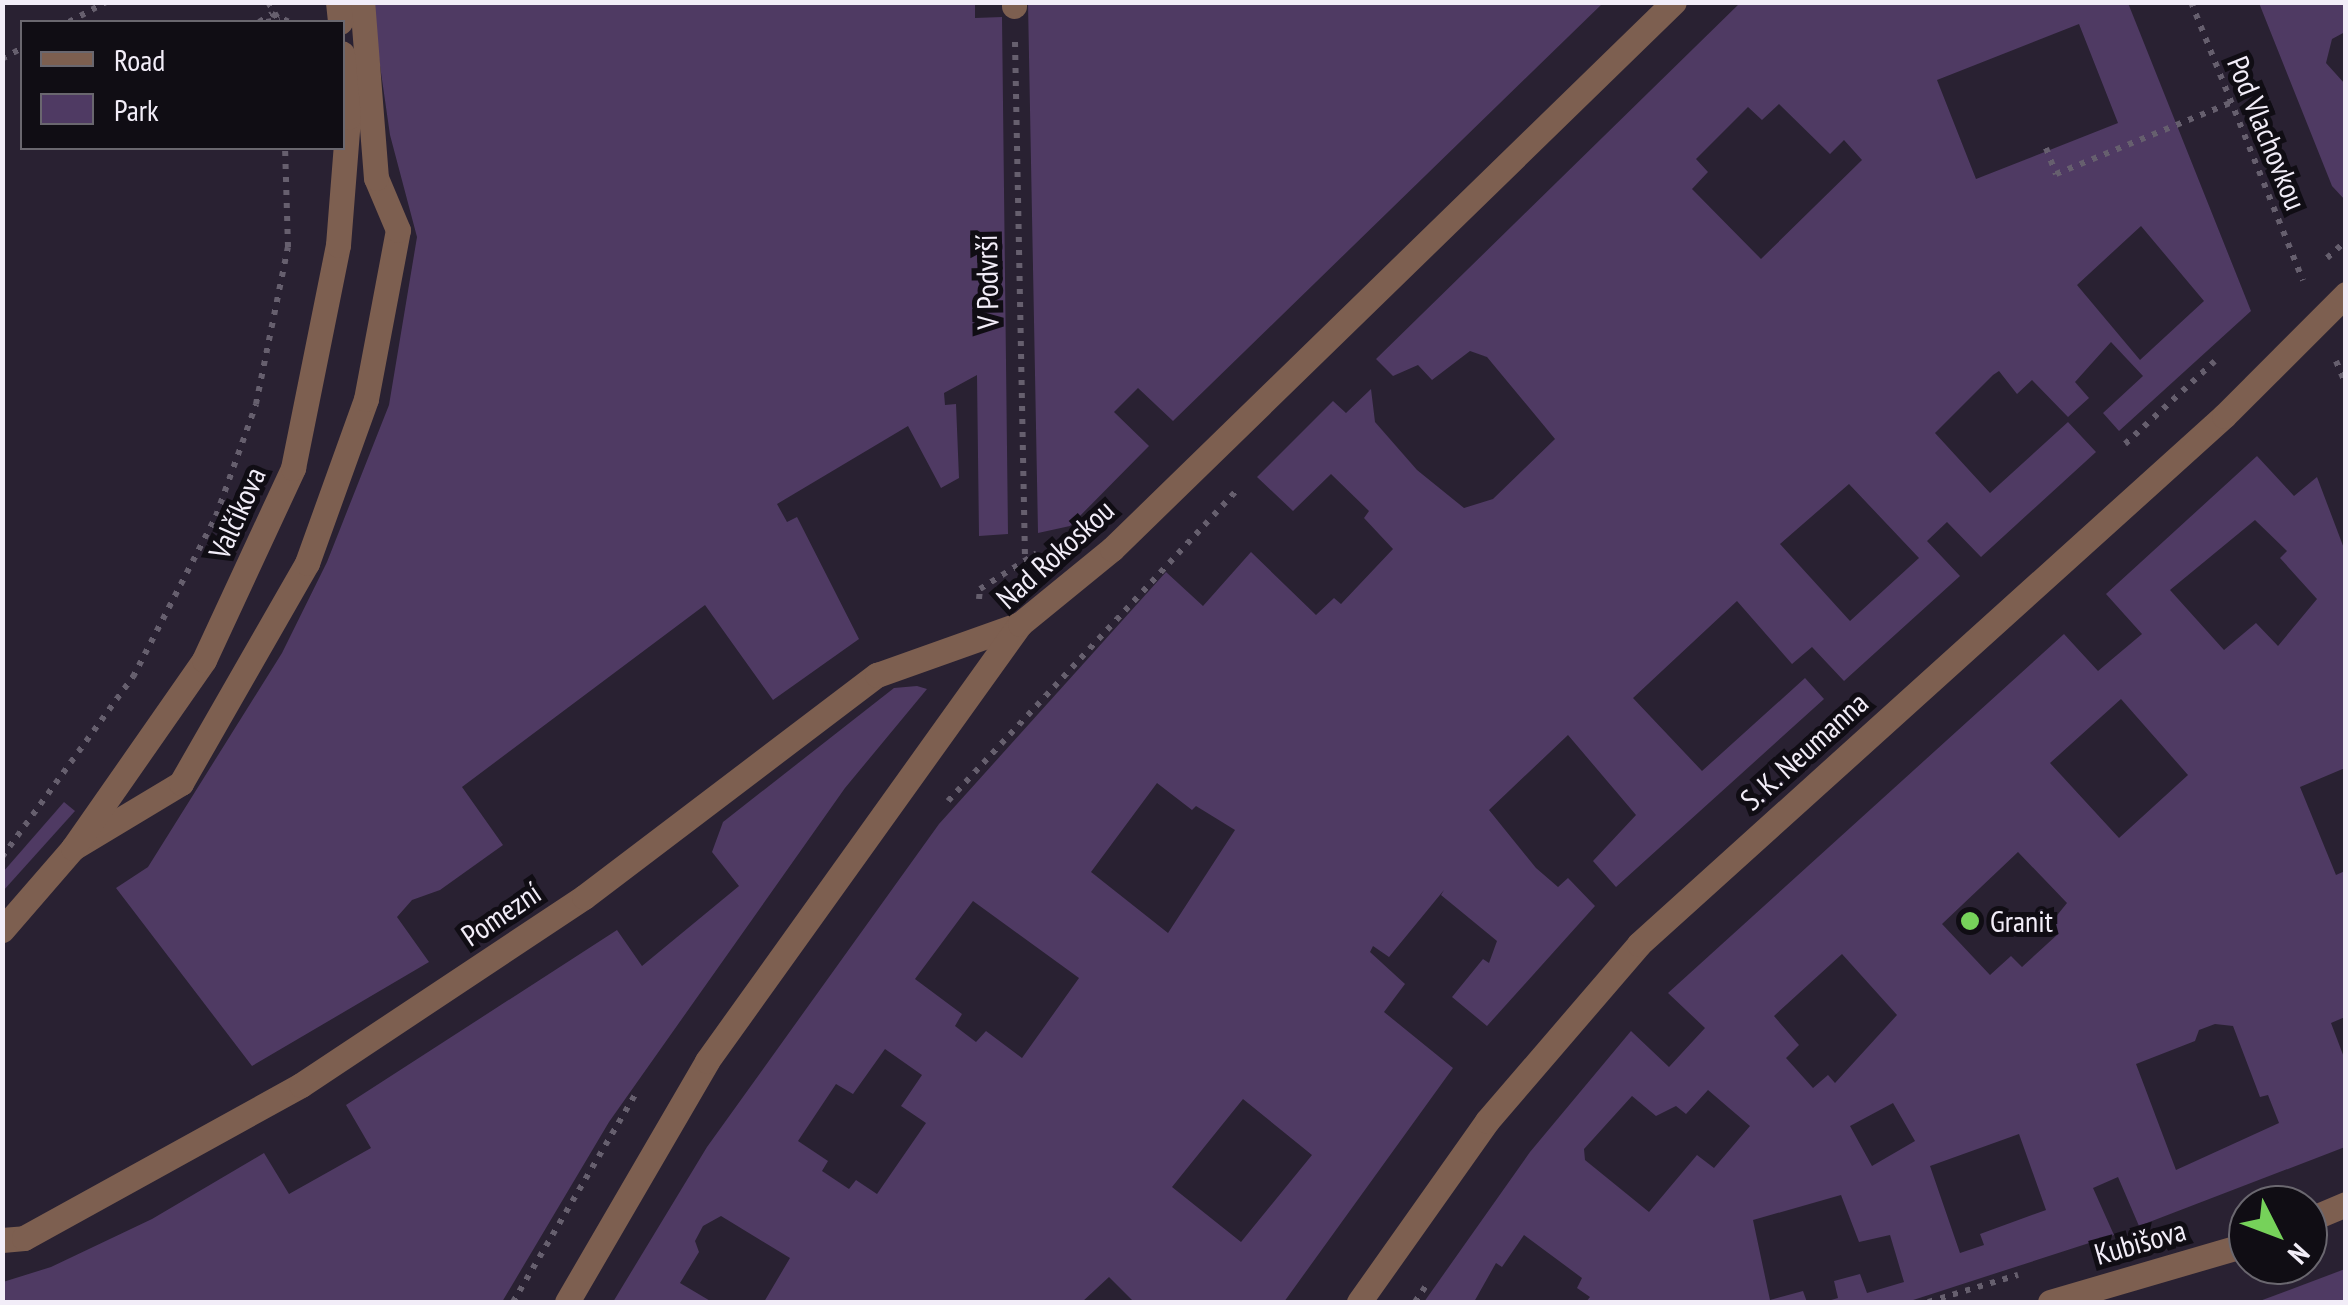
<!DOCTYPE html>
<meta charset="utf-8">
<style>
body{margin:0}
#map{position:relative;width:2348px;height:1305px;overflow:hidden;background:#292132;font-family:"PT Sans Narrow",sans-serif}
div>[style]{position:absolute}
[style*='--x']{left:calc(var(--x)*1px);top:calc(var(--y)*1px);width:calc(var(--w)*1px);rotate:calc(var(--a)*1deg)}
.green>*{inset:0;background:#4f3a63}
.path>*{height:6px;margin-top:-3px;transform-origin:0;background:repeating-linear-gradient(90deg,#665f6e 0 5px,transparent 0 13px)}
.lane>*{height:25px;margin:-12.5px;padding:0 12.5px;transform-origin:12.5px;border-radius:12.5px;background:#7d5f50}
.street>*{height:25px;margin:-12.5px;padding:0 12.5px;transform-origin:12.5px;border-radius:12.5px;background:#7d5f50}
.path-bridge>*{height:6px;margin-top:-3px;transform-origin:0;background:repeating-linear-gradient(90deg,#665f6e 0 5px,transparent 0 13px)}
.dots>*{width:28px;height:28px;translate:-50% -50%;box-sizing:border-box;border:5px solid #100d14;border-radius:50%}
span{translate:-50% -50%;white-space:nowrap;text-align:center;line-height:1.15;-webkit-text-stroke:10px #100d14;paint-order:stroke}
.street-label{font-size:30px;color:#f2edf8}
.poi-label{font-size:30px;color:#f2edf8}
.left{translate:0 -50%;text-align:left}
.frame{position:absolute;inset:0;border:5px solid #f2edf8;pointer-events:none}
.legend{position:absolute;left:20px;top:20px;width:325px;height:130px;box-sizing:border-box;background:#100d14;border:2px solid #6a676f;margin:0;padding:12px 18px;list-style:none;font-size:30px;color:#f2edf8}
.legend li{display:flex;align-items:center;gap:20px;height:50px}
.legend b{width:50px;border:2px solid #6a676f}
.north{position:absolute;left:2228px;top:1185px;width:100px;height:100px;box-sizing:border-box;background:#100d14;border:2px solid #6a676f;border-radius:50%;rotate:132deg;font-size:28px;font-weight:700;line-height:40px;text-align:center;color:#f2edf8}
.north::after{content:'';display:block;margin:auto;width:35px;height:45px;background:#76d25a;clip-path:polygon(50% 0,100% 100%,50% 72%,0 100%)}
</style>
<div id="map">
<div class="green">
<i style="clip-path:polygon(975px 2px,975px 18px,1002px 17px,1008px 534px,979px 536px,977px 375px,944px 393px,945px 405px,956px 404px,959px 478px,941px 488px,908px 426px,777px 504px,787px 522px,797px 517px,859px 639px,773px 700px,705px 605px,462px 787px,503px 845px,440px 890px,412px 900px,397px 917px,429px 962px,252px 1066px,116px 888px,148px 867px,282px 653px,327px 562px,389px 405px,417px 237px,390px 135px,371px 3px)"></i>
<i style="clip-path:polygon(1028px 3px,1028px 2px,1603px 3px,1173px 421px,1138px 388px,1114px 412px,1149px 446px,1070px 526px,1038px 533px)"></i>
<i style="clip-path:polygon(evenodd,1817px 3px,2128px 3px,2251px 311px,2119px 431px,2103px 413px,2143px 376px,2111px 342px,2075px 382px,2089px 398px,2068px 417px,2032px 380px,2017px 394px,1999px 371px,1993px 375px,1935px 433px,1990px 493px,2068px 422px,2096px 452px,1981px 557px,1947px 522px,1927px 541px,1960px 576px,1844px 681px,1812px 647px,1792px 664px,1737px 601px,1633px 698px,1702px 771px,1805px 678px,1824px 699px,1616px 887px,1593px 861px,1636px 815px,1568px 735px,1489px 810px,1536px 868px,1558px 887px,1568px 878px,1595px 906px,1487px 1026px,1452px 997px,1483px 959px,1489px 963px,1497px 941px,1441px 895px,1444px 890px,1389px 957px,1373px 946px,1370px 952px,1405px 984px,1384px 1012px,1453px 1068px,1284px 1302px,1134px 1302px,1109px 1277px,1082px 1302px,764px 1302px,790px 1258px,721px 1216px,703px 1226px,695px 1241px,699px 1252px,680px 1283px,712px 1302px,613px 1302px,707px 1147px,939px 824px,1166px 572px,1203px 606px,1251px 552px,1316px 615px,1334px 598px,1341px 604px,1393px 549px,1364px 518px,1369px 511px,1331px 474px,1293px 511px,1257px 477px,1333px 401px,1346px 413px,1371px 389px,1375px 422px,1417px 470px,1464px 508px,1493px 499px,1555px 439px,1487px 357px,1470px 351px,1432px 380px,1418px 365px,1393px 376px,1376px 359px,1740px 3px,1817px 3px,2079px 24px,2118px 123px,1976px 179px,1937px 80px,2079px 24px,1817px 3px,1779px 104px,1830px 154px,1844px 140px,1862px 160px,1761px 259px,1692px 189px,1708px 172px,1696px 159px,1748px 107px,1762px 120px,1779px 104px,1817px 3px,2141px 226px,2204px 301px,2140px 360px,2077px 285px,2141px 226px,1817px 3px,1849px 484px,1919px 558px,1850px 621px,1780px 544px,1849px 484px,1817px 3px,1157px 783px,1192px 810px,1196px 806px,1235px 830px,1168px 933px,1091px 872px,1157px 783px,1817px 3px,973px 901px,1079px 978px,1022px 1058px,986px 1031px,976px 1042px,955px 1026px,962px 1014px,915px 979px,973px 901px,1817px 3px,885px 1049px,922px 1075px,901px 1106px,926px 1123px,877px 1194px,856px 1180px,849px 1189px,822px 1171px,828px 1161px,798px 1141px,836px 1084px,853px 1094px,885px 1049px,1817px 3px,1243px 1099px,1312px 1155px,1241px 1242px,1172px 1187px,1243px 1099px)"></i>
<i style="clip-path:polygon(2259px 3px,2345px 3px,2345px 32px,2332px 39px,2326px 63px,2345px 84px,2345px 200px,2332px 186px)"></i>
<i style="clip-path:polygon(evenodd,2257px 456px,2294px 496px,2317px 477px,2345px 551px,2345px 768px,2300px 787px,2336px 875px,2345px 871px,2345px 1017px,2331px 1023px,2345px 1060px,2345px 1147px,2139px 1226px,2118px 1177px,2093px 1188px,2114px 1235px,1907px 1302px,1824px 1302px,1838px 1298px,1834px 1281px,1860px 1274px,1867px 1293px,1904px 1282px,1890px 1235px,1859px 1242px,1841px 1195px,1753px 1220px,1770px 1300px,1803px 1291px,1807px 1302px,1586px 1302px,1590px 1297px,1577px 1288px,1582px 1278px,1524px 1235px,1502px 1267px,1496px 1263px,1474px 1302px,1424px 1302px,1530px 1152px,1631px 1031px,1669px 1067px,1705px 1028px,1668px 993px,2064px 634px,2098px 671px,2142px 634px,2106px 594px,2257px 456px,2255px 520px,2287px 551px,2280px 558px,2317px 599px,2278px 646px,2256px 623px,2224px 650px,2170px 590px,2255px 520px,2257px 456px,2121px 699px,2188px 775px,2119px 838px,2050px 763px,2121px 699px,2257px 456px,2018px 852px,2067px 903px,2050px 924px,2058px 934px,2022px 967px,2011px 956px,1990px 975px,1942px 924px,2018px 852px,2257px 456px,1842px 954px,1897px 1015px,1835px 1083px,1828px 1075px,1813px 1088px,1786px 1058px,1799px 1045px,1774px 1016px,1842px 954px,2257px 456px,2215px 1024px,2233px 1026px,2260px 1097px,2268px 1095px,2279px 1123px,2176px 1170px,2136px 1064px,2195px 1041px,2199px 1030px,2215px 1024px,2257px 456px,1708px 1090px,1750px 1126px,1714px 1168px,1697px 1155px,1649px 1212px,1585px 1160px,1584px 1149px,1632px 1096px,1656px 1116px,1676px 1106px,1686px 1114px,1708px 1090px,2257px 456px,1893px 1103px,1915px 1141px,1872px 1166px,1850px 1126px,1893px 1103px,2257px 456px,2019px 1134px,2046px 1210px,1980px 1234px,1984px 1245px,1960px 1253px,1930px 1166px,2019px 1134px)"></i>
<i style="clip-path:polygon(917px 686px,927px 689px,845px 788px,609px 1122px,502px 1302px,3px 1302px,3px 1282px,51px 1267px,152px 1219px,264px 1153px,289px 1194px,371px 1148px,346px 1105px,617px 930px,642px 966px,739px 886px,712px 852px,723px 822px,894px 688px)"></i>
<i style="clip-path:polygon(64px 802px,75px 811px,3px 891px,3px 872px)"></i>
<i style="clip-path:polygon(2345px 1269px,2345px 1302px,2257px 1302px)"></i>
</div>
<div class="path">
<i style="--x:268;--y:2;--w:23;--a:59"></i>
<i style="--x:2191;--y:2;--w:300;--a:68.1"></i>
<i style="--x:69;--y:22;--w:42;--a:-28.4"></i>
<i style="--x:266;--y:22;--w:14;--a:-8"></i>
<i style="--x:1015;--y:42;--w:518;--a:88.89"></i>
<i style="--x:2;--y:59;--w:23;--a:-29"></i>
<i style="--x:2046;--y:148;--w:28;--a:69"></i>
<i style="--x:2056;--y:174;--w:188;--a:-22.2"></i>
<i style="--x:2327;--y:258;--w:25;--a:-42"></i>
<i style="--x:2336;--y:361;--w:25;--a:67"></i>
<i style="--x:2125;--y:444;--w:122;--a:-42.7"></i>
<i style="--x:979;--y:599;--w:10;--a:-84"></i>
<i style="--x:980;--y:589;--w:67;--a:-32.3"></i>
<i style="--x:948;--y:801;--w:422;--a:-47.1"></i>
<i style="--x:2;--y:857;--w:223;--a:-54"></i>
<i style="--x:133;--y:677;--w:181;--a:-62.7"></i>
<i style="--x:216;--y:516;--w:119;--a:-70.3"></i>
<i style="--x:256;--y:404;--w:160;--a:-78.5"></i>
<i style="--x:288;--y:247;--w:99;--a:-91.7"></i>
<i style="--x:2249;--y:1203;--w:32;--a:-22"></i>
<i style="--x:2274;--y:1275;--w:29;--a:-20"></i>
<i style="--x:513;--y:1302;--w:246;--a:-59.5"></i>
<i style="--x:1415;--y:1302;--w:23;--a:-56"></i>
<i style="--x:1928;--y:1302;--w:94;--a:-16.7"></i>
</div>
<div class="lane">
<i style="--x:73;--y:848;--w:126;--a:-31"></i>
<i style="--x:181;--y:783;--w:254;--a:-60.2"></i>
<i style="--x:307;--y:563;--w:174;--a:-70.2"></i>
<i style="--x:366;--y:399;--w:172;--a:-79.3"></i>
<i style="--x:398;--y:230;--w:56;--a:-112.9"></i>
<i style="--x:376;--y:178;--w:177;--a:-94.5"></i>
</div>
<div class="street">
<i style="--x:338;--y:2;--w:20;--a:84"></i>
<i style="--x:1014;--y:2;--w:4;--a:90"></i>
<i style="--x:2;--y:930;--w:108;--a:-49.1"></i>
<i style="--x:73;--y:848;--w:229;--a:-55.1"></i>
<i style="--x:204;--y:660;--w:212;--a:-65.1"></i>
<i style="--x:293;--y:468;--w:227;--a:-78.6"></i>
<i style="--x:338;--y:245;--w:128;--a:-85.5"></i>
<i style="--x:348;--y:117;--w:64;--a:-95.4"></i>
<i style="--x:2308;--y:1220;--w:41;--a:-22.8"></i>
<i style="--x:2;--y:1240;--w:22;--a:-5"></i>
<i style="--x:24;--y:1238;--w:316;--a:-28.9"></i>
<i style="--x:301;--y:1085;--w:340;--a:-33.6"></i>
<i style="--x:584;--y:897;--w:368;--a:-37.2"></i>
<i style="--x:877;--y:675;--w:152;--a:-19.6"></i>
<i style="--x:567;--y:1302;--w:279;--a:-59.8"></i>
<i style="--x:707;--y:1061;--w:538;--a:-54.39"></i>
<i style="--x:1020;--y:624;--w:119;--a:-39.2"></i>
<i style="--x:1112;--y:549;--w:784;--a:-44.23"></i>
<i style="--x:1359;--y:1302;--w:222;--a:-54.7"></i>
<i style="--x:1487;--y:1121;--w:233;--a:-49.3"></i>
<i style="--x:1639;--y:944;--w:788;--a:-42.07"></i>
<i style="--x:2224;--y:416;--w:173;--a:-45"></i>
<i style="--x:2050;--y:1302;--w:206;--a:-16.3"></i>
</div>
<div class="path-bridge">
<i style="--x:259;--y:22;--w:15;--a:-32"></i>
<i style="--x:272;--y:14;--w:19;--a:25"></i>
</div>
<div class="dots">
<i style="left:1970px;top:921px;background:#76d25a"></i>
</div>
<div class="street-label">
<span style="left:2267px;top:133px;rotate:68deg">Pod Vlachovkou</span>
<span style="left:987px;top:282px;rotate:-91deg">V Podvrší</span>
<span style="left:237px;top:513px;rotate:-66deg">Valčíkova</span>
<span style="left:1055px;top:554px;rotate:-42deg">Nad Rokoskou</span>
<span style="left:1804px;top:751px;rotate:-42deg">S. K. Neumanna</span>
<span style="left:501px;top:914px;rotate:-34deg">Pomezní</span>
<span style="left:2140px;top:1242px;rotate:-16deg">Kubišova</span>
</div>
<div class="poi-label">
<span class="left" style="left:1990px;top:921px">Granit</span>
</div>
<div class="frame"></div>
<ul class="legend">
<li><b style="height:12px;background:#7d5f50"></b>Road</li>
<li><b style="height:28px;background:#4f3a63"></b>Park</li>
</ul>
<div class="north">N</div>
</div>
